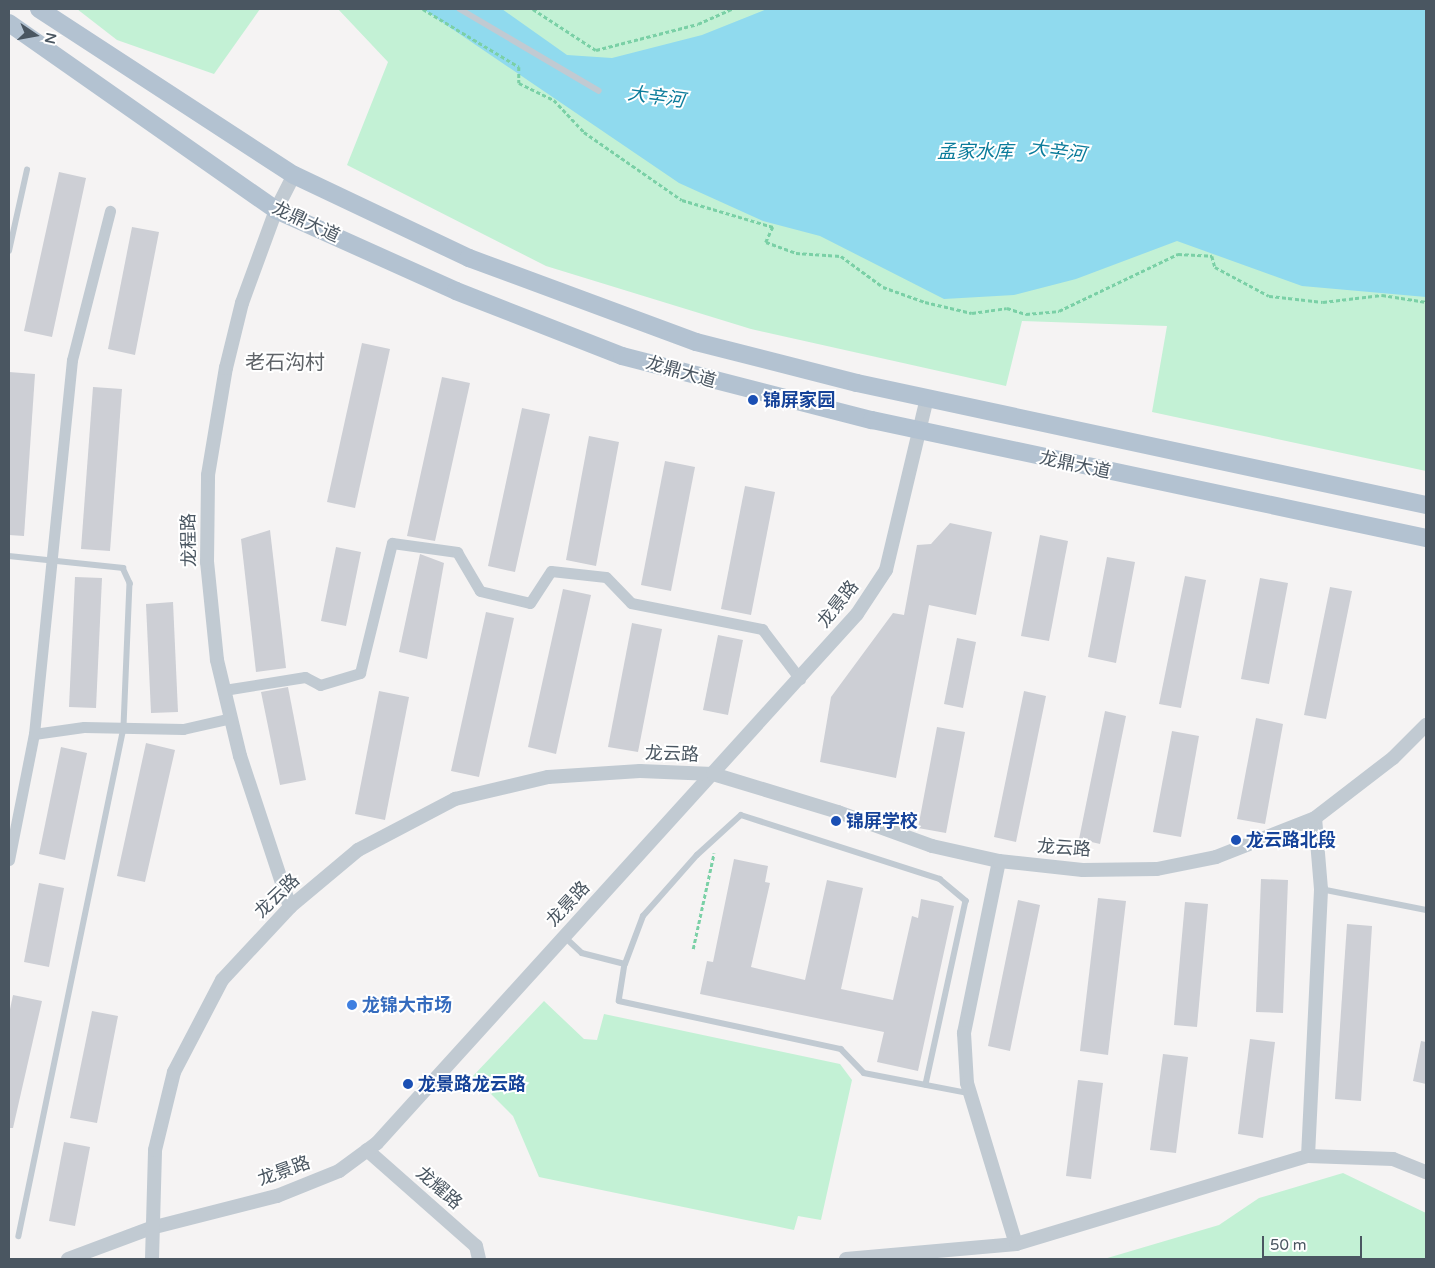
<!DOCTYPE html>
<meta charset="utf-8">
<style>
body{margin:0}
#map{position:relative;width:1435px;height:1268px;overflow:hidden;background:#f5f3f3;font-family:"Varela Round","Noto Sans SC",sans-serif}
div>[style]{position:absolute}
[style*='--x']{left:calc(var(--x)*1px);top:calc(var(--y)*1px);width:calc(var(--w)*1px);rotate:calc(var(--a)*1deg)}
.green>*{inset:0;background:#c3f1d5}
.water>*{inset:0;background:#90daee}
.building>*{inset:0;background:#cdcfd5}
.path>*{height:2.5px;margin-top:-1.25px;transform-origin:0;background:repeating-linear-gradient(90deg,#7ad0a6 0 4px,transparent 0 6.5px)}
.service>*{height:5.5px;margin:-2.75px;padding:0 2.75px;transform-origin:2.75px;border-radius:2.75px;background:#c1cad2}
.minor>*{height:11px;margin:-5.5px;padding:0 5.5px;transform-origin:5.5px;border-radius:5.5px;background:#c1cad2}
.tertiary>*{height:14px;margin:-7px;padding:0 7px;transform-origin:7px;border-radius:7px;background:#c1cad2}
.primary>*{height:18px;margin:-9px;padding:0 9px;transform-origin:9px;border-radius:9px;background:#b3c2d1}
.dots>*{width:14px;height:14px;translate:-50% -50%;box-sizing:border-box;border:2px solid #fff;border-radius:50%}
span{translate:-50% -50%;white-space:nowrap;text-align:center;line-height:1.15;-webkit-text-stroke:4px #fff;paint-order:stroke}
.street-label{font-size:18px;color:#4a5661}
.transit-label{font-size:18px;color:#164399;font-weight:700}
.left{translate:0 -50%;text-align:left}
.shop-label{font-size:18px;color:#366cbe;font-weight:700}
.water-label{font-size:19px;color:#0c7c9b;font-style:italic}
.quarter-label{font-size:20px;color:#5f6368}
.frame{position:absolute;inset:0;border:10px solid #4a5661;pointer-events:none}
.north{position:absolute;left:10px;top:10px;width:50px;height:50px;-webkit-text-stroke:4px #fff;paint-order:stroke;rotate:102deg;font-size:14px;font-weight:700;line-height:20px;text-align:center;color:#4a5661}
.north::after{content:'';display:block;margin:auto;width:18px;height:22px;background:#4a5661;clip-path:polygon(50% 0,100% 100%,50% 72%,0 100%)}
.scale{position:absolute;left:1262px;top:1236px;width:100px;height:22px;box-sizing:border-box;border:2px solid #4a5661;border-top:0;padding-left:6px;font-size:15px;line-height:18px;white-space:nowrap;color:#4a5661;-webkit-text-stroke:4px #fff;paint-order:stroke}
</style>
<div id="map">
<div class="green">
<i style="clip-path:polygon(77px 9px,260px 9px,214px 74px,117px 40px)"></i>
<i style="clip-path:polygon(338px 9px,1426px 9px,1426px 471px,1152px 412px,1167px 326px,1022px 321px,1006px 386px,751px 329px,546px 266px,347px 165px,388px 62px)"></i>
<i style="clip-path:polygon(544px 1001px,584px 1039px,597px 1040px,604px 1014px,840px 1064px,852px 1080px,821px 1220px,798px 1216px,794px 1230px,539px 1177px,513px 1116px,473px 1076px)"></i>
<i style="clip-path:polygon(1343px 1173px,1426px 1213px,1426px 1259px,1104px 1259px,1219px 1225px,1259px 1198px)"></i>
</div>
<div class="water">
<i style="clip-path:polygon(423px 9px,502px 9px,567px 55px,612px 58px,702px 35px,767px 9px,1426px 9px,1426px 297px,1302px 286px,1177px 241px,1076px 279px,1014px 295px,944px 299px,820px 236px,763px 221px,679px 183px)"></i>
</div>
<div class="building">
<i style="clip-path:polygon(59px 172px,86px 178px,52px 337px,24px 331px)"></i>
<i style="clip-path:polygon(132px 227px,159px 232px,135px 355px,108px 349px)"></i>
<i style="clip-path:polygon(362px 343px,390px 349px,355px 508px,327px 502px)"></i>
<i style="clip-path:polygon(9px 372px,35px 374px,24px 536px,9px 535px)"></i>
<i style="clip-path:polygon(442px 377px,470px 383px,435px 541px,407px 536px)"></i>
<i style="clip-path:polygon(93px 387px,122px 389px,110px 551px,81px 549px)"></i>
<i style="clip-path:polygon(522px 408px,550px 414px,515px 572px,488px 566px)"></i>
<i style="clip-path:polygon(589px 436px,619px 442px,596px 566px,566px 560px)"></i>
<i style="clip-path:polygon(665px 461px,695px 467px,671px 591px,641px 585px)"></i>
<i style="clip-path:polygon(745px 486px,775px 492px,751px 615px,721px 609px)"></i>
<i style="clip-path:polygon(950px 523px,992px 532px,976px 615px,929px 605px,896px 778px,820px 762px,831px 697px,893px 613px,904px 615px,917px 545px,931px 544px)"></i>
<i style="clip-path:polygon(270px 530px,286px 668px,256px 672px,241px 539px)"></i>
<i style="clip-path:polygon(1040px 535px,1068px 541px,1049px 641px,1021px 636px)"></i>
<i style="clip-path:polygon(336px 547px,361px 552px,346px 626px,321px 621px)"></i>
<i style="clip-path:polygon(420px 554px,444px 563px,427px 659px,399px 652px)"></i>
<i style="clip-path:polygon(1107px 557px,1135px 562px,1116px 663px,1088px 657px)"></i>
<i style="clip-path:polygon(1185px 576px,1206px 580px,1181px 708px,1159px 704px)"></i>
<i style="clip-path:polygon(75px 577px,102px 578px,96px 708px,69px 707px)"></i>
<i style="clip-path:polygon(1260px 578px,1288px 583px,1269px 684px,1241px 679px)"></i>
<i style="clip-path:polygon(1330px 587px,1352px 591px,1326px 719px,1304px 715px)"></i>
<i style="clip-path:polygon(563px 589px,591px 595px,556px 754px,528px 747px)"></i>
<i style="clip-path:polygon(173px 602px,178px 712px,151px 713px,146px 604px)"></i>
<i style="clip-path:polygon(486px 612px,514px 618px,479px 777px,451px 771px)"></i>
<i style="clip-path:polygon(632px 623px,662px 629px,638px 752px,608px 747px)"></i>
<i style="clip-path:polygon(718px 635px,743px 640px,728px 715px,703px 710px)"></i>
<i style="clip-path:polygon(957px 638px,976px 642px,963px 708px,944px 704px)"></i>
<i style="clip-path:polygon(288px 687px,306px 780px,280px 785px,261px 692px)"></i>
<i style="clip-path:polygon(379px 691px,409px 697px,385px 820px,355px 814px)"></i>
<i style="clip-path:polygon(1024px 691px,1046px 696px,1016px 842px,994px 837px)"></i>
<i style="clip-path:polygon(1105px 711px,1126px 716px,1100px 844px,1079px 839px)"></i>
<i style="clip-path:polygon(1256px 718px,1283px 724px,1265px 824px,1237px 819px)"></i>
<i style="clip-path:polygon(937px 727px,965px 732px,946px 833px,918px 828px)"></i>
<i style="clip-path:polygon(1172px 731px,1199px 736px,1181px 837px,1153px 832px)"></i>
<i style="clip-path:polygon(146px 743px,175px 750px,145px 882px,117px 876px)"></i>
<i style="clip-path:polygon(61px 747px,87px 753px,65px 860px,39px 854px)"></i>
<i style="clip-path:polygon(734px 859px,768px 866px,765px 882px,770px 883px,751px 967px,805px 980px,827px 880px,863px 888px,841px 989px,893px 1000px,912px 916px,918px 918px,921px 899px,954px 906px,918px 1071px,877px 1062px,884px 1032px,700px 994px,707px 961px,713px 962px)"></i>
<i style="clip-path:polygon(1261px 879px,1288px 880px,1283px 1013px,1256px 1012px)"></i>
<i style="clip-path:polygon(39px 883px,64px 888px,49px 967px,24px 962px)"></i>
<i style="clip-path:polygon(1098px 898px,1126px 901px,1108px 1055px,1080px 1051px)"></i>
<i style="clip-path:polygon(1018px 900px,1040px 905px,1010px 1051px,988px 1046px)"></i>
<i style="clip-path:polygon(1185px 902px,1208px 904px,1197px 1027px,1174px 1025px)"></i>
<i style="clip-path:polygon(1347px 924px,1372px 926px,1361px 1101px,1335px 1099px)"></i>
<i style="clip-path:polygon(13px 995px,42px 1001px,13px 1128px,9px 1128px,9px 1014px)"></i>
<i style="clip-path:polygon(92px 1011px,118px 1016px,97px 1123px,70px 1118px)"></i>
<i style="clip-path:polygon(1250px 1039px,1275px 1042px,1263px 1138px,1238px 1134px)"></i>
<i style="clip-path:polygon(1421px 1041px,1426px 1042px,1426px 1084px,1413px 1081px)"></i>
<i style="clip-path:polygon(1163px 1054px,1188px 1057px,1176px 1153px,1150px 1150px)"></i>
<i style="clip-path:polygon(1078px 1080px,1103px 1083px,1091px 1179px,1066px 1176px)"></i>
<i style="clip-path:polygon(64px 1142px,90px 1147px,75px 1226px,49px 1221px)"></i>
</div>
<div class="path">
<i style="--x:423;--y:9;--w:112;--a:31.1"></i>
<i style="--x:519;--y:67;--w:16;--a:90"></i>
<i style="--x:519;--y:83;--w:39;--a:26"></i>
<i style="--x:554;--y:100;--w:44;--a:46.8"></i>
<i style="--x:584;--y:132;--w:119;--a:34.8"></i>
<i style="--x:682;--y:200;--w:95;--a:16.5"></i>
<i style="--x:773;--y:227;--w:17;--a:115"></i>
<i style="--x:766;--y:242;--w:32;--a:20"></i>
<i style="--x:796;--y:253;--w:45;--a:3.8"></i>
<i style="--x:841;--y:256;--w:52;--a:36.4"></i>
<i style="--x:883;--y:287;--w:45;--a:19.7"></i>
<i style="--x:925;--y:302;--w:48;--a:13.2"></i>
<i style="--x:972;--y:313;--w:35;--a:-8"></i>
<i style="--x:1007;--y:308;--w:20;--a:18"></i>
<i style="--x:1026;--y:314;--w:33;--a:-5"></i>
<i style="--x:1059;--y:311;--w:132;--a:-25.6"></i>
<i style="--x:1178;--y:254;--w:34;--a:3"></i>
<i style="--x:1212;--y:256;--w:11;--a:75"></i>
<i style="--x:1215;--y:267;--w:61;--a:28.2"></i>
<i style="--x:1269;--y:296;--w:54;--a:6.3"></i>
<i style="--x:1323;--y:302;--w:59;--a:-6.8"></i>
<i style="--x:1382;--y:295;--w:45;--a:9"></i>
<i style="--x:533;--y:9;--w:75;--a:33.1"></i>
<i style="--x:596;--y:50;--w:105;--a:-14.3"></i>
<i style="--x:698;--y:24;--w:37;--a:-24"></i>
<i style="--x:693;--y:949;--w:98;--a:-77.7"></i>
</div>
<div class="service">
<i style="--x:460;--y:9;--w:161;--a:30.5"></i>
<i style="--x:9;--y:251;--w:83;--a:-77.5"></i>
<i style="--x:9;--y:556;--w:115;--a:6"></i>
<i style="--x:123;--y:568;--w:17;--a:65"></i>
<i style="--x:130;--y:583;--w:145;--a:92.4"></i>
<i style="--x:124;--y:728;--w:519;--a:101.68"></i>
<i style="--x:1321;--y:889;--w:107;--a:11.3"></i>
<i style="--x:565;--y:937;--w:23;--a:43"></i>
<i style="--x:582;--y:953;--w:44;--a:14.3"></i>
<i style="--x:625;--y:964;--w:37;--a:99"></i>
<i style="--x:619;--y:1001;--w:227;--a:12.2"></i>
<i style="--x:841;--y:1049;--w:33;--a:46"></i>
<i style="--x:864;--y:1073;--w:106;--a:10.9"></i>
<i style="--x:625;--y:964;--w:51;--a:-69.4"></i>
<i style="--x:643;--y:916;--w:81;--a:-48.5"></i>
<i style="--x:697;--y:855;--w:59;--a:-42.3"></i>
<i style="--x:741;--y:815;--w:209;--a:17.8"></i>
<i style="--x:940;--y:879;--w:34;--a:40"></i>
<i style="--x:966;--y:901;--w:188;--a:102.3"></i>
</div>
<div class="minor">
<i style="--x:224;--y:690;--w:82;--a:-9.1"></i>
<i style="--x:305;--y:677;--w:17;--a:28"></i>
<i style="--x:320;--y:685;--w:42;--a:-16.7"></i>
<i style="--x:360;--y:673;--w:134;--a:-76.2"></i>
<i style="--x:392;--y:543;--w:66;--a:7.9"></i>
<i style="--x:457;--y:552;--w:45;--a:59.5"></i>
<i style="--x:480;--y:591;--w:51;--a:13.5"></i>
<i style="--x:530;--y:603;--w:38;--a:-57"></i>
<i style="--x:551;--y:571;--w:55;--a:6.2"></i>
<i style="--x:606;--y:577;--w:36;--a:46"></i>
<i style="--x:631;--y:603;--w:134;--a:11.2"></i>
<i style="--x:762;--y:629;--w:63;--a:52.8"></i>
<i style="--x:34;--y:734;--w:50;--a:-8"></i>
<i style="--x:84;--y:727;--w:99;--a:1.2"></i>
<i style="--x:183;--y:729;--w:49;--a:-12.9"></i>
<i style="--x:9;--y:860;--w:128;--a:-78.8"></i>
<i style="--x:34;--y:734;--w:376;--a:-84.2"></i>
<i style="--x:72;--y:360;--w:154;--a:-75.7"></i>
</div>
<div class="tertiary">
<i style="--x:999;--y:861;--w:176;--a:101.5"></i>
<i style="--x:964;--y:1033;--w:50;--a:86.6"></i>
<i style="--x:967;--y:1083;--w:168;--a:73.1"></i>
<i style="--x:290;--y:907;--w:159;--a:-108.3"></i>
<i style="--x:240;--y:756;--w:99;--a:-103.5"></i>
<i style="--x:217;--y:660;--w:99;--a:-95.8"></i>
<i style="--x:207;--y:562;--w:87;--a:-89.3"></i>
<i style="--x:208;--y:475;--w:109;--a:-80.5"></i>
<i style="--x:226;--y:368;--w:67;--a:-76.2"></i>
<i style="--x:242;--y:303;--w:99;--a:-69.9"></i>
<i style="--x:276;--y:210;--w:39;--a:-63"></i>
<i style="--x:367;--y:1150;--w:145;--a:41.4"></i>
<i style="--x:476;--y:1246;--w:13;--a:77"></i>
<i style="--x:1308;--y:1156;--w:267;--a:-87.2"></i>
<i style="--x:1321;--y:889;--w:71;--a:-94.8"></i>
<i style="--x:68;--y:1259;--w:89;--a:-20.5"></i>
<i style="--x:151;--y:1228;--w:130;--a:-14.3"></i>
<i style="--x:277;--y:1196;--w:67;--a:-22"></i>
<i style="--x:339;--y:1171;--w:47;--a:-36.4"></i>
<i style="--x:377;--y:1143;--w:714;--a:-47.78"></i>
<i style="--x:857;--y:614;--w:53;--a:-56.6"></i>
<i style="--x:886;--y:570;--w:177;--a:-76.6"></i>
<i style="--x:152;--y:1259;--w:109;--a:-88.4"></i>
<i style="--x:155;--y:1150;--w:80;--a:-76.3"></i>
<i style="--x:174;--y:1072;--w:104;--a:-62.4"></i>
<i style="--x:222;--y:980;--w:100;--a:-47"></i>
<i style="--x:290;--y:907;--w:89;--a:-40"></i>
<i style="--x:358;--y:850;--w:110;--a:-27.7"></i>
<i style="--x:455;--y:799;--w:96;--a:-13.3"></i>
<i style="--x:548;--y:777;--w:92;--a:-3.7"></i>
<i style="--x:640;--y:771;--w:73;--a:2.4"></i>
<i style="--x:713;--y:774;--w:131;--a:16.9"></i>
<i style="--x:838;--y:812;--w:100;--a:19.9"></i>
<i style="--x:932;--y:846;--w:69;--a:12.6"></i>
<i style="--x:999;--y:861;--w:84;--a:6.1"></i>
<i style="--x:1083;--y:870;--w:74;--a:-0.8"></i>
<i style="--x:1157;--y:869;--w:60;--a:-11.5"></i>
<i style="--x:1216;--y:857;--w:106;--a:-21.5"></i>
<i style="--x:1315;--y:818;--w:98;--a:-37.6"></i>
<i style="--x:1393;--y:758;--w:47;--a:-45"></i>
<i style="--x:846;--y:1259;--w:171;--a:-5"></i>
<i style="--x:1016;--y:1244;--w:305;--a:-16.8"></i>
<i style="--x:1308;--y:1156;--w:85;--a:2"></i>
<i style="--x:1393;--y:1159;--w:35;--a:22"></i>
</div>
<div class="primary">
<i style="--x:39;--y:9;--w:304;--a:33.1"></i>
<i style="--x:294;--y:175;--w:194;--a:25.4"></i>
<i style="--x:469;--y:258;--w:242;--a:20.3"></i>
<i style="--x:696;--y:342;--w:166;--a:14.3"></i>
<i style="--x:857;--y:383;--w:582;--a:12.1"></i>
<i style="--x:9;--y:23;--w:326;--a:35"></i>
<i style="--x:276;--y:210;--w:197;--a:24.2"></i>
<i style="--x:456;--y:291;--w:178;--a:21.4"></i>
<i style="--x:622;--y:356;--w:258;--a:14.4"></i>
<i style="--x:872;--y:420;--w:566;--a:12.02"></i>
</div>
<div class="dots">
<i style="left:753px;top:400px;background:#1a4fb4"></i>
<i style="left:836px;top:821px;background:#1a4fb4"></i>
<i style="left:1236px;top:840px;background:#1a4fb4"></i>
<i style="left:352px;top:1005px;background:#3f7fe0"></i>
<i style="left:408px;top:1084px;background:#1a4fb4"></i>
</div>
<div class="street-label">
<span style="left:306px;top:222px;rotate:25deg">龙鼎大道</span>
<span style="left:681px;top:372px;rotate:16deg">龙鼎大道</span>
<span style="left:1075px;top:465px;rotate:12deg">龙鼎大道</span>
<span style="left:189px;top:540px;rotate:-91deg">龙程路</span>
<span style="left:838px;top:604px;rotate:-52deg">龙景路</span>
<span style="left:672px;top:754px;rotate:2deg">龙云路</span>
<span style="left:1064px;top:848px;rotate:4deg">龙云路</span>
<span style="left:277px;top:896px;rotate:-44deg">龙云路</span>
<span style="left:568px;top:904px;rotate:-47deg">龙景路</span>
<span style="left:284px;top:1171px;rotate:-20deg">龙景路</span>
<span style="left:439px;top:1188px;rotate:41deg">龙耀路</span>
</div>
<div class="transit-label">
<span class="left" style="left:763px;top:400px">锦屏家园</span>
<span class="left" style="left:846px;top:821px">锦屏学校</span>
<span class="left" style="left:1246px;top:840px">龙云路北段</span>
<span class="left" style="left:418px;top:1084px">龙景路龙云路</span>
</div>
<div class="shop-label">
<span class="left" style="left:362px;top:1005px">龙锦大市场</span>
</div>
<div class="water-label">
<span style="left:656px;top:98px;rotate:8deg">大辛河</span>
<span style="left:1057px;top:152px;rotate:8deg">大辛河</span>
<span style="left:975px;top:153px">孟家水库</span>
</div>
<div class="quarter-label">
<span style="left:285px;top:363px">老石沟村</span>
</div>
<div class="frame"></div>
<div class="north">N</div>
<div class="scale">50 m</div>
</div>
